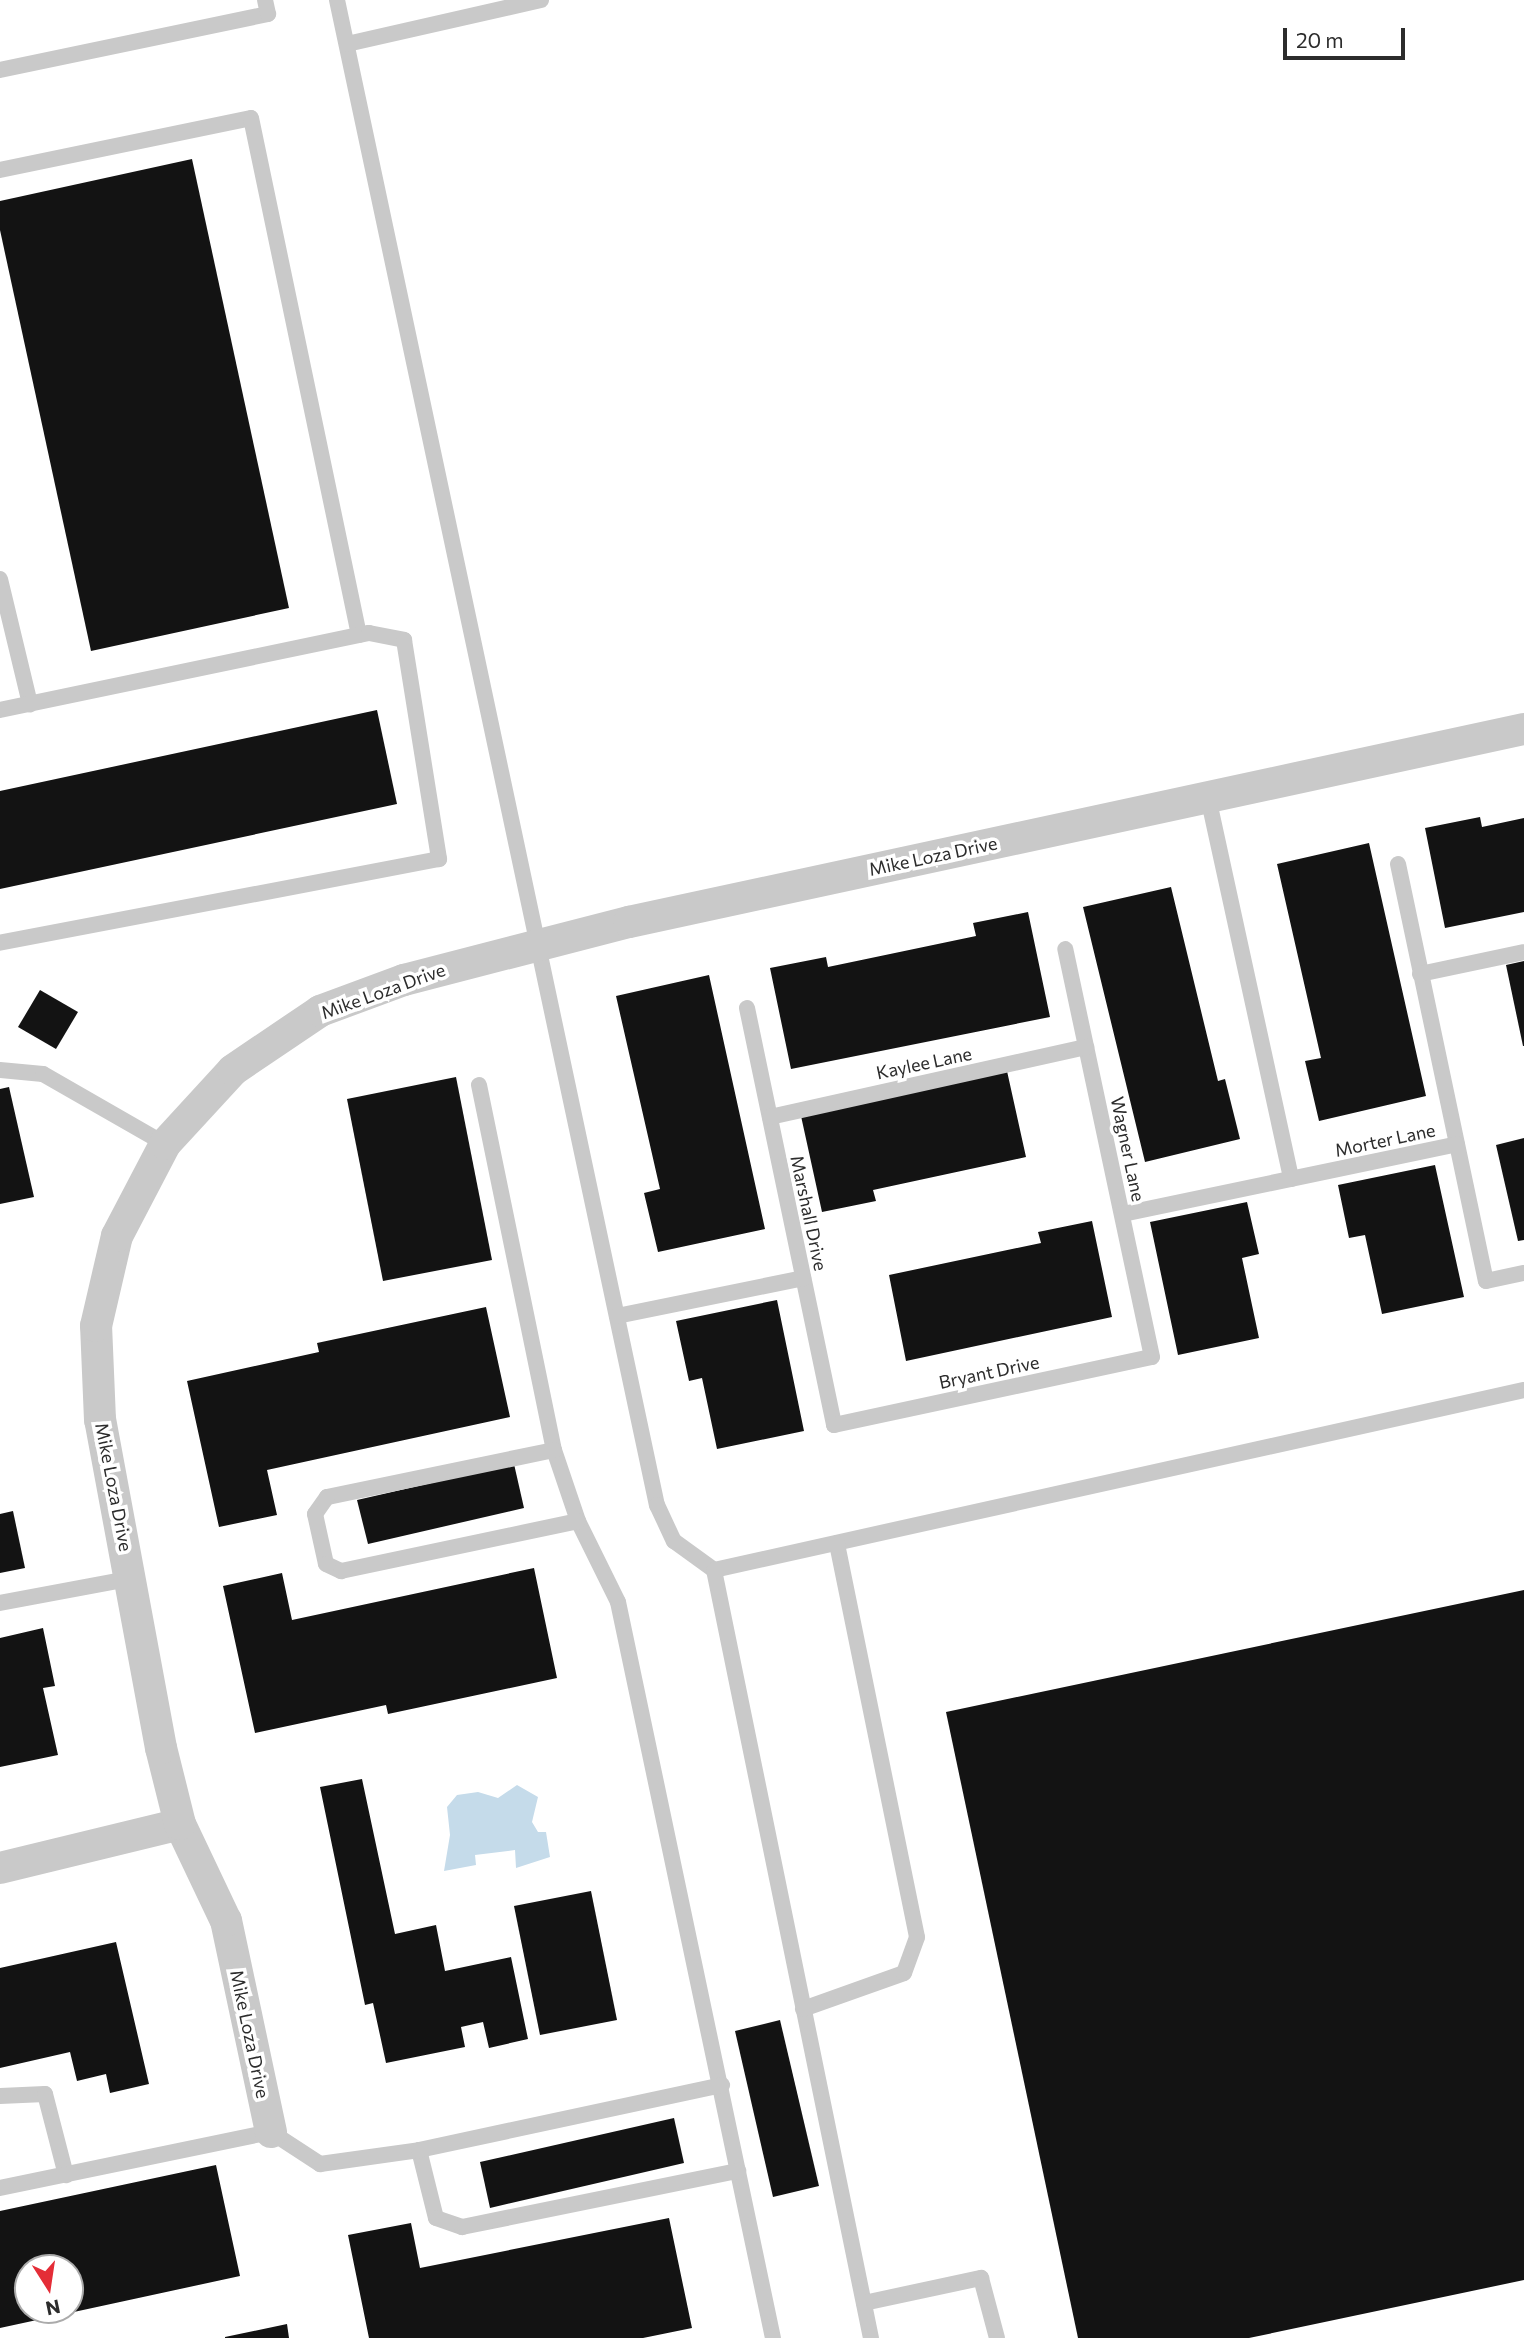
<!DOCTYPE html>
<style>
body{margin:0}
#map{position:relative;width:1524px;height:2338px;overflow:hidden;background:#fff;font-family:Commissioner,sans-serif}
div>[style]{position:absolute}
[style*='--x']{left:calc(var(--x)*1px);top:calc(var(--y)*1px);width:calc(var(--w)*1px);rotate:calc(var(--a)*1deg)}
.water>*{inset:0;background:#c5dbea}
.building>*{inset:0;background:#131313}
.lane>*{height:16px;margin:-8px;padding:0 8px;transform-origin:8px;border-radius:8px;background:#c9c9c9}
.street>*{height:32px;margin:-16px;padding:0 16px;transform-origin:16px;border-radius:16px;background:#c9c9c9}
span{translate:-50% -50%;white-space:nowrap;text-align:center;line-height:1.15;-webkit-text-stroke:7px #fff;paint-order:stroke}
.street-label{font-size:18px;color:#2c2c2c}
.north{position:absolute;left:14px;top:2254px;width:70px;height:70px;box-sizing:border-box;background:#fff;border:2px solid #ababab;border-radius:50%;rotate:168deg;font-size:19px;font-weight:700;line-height:28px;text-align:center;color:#2c2c2c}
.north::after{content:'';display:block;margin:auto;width:24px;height:32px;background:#e42d37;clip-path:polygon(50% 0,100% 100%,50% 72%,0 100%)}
.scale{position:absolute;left:1283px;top:28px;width:122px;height:32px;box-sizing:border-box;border:4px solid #2c2c2c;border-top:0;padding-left:9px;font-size:21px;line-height:24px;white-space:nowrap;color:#2c2c2c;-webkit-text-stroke:5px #fff;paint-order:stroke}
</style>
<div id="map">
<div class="water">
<i style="clip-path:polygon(517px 1785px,538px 1797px,532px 1822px,538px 1832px,546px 1832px,550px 1857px,516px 1868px,515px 1850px,475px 1855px,476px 1865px,444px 1871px,450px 1835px,447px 1807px,457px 1795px,478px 1792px,498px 1798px)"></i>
</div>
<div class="building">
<i style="clip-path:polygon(192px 159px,289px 608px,91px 651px,0 230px,0 201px)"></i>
<i style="clip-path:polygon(377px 710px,397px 804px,0 889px,0 791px)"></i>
<i style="clip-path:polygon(1480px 817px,1482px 827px,1524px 818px,1524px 912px,1445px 928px,1425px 828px)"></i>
<i style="clip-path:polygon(1369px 843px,1426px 1096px,1319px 1121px,1305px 1061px,1321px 1058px,1277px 864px)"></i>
<i style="clip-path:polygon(1171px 887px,1218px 1081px,1225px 1079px,1240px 1139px,1145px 1162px,1083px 907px)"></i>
<i style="clip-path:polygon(1028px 912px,1050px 1017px,791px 1069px,770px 968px,826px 957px,828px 967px,976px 936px,973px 923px)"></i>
<i style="clip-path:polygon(1524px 961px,1524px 1046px,1523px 1046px,1506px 965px)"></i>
<i style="clip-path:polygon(709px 975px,765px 1229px,658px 1252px,644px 1193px,660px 1189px,616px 996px)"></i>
<i style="clip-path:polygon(40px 990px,78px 1012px,56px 1049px,18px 1027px)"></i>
<i style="clip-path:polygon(1007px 1071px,1026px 1157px,873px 1190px,876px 1201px,822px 1212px,801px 1116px)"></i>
<i style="clip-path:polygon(456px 1077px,492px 1260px,383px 1281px,347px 1099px)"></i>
<i style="clip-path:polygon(9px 1087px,34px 1197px,0 1204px,0 1089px)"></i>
<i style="clip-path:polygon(1524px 1138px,1524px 1240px,1518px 1241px,1496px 1145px)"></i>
<i style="clip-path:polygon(1435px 1165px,1464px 1297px,1382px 1314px,1365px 1235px,1349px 1238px,1338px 1185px)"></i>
<i style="clip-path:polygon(1247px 1202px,1259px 1254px,1242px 1258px,1259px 1338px,1178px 1355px,1150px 1222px)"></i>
<i style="clip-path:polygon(1092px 1221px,1112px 1317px,906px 1361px,889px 1275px,1041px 1243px,1038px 1232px)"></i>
<i style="clip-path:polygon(777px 1300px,804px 1431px,717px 1449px,702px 1378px,689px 1381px,676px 1321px)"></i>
<i style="clip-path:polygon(486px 1307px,510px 1417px,267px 1470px,277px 1515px,219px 1527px,187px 1381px,319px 1352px,317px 1343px)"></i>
<i style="clip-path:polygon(514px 1464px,524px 1508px,368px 1544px,357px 1500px)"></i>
<i style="clip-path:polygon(13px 1511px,25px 1568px,0 1573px,0 1514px)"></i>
<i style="clip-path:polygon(534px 1568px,557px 1678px,388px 1714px,386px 1705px,255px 1733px,223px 1586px,282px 1573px,292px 1620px)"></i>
<i style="clip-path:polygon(1524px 1590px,1524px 2280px,1249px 2338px,1078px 2338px,946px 1712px)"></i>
<i style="clip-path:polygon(43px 1628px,55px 1686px,43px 1688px,58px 1755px,0 1767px,0 1638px)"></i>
<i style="clip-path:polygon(362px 1779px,395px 1934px,436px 1925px,445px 1971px,511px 1957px,528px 2039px,489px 2048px,483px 2022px,461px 2027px,465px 2047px,386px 2063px,373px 2003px,365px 2005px,320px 1787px)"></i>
<i style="clip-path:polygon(591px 1891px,617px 2020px,540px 2035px,514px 1906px)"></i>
<i style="clip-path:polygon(116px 1942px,149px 2084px,110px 2093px,106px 2074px,77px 2081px,70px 2052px,0 2068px,0 1968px)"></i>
<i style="clip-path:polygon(780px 2020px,819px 2186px,773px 2197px,735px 2031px)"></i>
<i style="clip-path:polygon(674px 2118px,684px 2163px,490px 2208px,480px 2162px)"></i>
<i style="clip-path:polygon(evenodd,216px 2165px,240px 2276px,0 2328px,0 2211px,216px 2165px,28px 2268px,70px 2268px,70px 2310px,28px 2310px,28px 2268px)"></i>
<i style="clip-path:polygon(669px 2218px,692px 2328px,643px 2338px,369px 2338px,348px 2235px,411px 2223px,420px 2268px)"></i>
<i style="clip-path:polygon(287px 2324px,289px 2338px,225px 2338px,225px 2337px)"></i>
</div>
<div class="lane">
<i style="--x:337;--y:0;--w:1539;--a:78"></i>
<i style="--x:657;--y:1505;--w:40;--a:65"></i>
<i style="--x:674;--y:1541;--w:49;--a:35.9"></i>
<i style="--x:714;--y:1570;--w:784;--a:78.45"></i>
<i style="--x:347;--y:44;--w:199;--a:-12.8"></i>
<i style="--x:0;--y:70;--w:274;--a:-11.8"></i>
<i style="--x:268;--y:14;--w:14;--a:-102"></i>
<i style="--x:0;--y:170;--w:256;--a:-11.7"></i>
<i style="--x:251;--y:118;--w:528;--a:78.2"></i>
<i style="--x:0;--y:579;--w:129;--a:76.5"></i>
<i style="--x:0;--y:710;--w:377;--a:-11.8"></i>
<i style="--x:369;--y:633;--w:36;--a:11"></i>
<i style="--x:404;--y:640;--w:222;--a:80.9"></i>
<i style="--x:439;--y:859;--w:447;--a:169.2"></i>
<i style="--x:1208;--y:797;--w:391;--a:77.7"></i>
<i style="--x:1398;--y:864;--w:426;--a:78.1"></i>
<i style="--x:1486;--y:1281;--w:39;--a:-12"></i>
<i style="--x:1420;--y:974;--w:106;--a:-11.9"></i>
<i style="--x:747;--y:1008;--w:426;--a:78.2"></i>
<i style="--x:834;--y:1425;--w:325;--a:-12.1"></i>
<i style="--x:1152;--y:1357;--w:417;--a:-102"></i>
<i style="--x:0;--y:1070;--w:43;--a:5.3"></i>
<i style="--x:43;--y:1074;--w:141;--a:29.8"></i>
<i style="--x:479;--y:1085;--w:373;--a:78.4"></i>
<i style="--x:554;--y:1450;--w:75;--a:71.3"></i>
<i style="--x:578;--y:1521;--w:90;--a:63.7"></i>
<i style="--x:618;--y:1602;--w:752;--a:78.11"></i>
<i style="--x:770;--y:1117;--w:324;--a:-12.5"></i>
<i style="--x:1123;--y:1214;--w:341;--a:-11.8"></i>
<i style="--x:617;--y:1316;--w:190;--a:-11.5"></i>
<i style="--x:554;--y:1450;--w:232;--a:168.3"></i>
<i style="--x:327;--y:1497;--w:21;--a:125"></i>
<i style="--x:315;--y:1514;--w:51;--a:77.6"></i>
<i style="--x:326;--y:1564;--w:17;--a:25"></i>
<i style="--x:341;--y:1571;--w:242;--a:-11.9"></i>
<i style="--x:714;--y:1570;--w:830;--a:-12.53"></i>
<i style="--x:0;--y:1603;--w:135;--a:-10.6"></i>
<i style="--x:803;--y:2009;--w:107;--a:-19.6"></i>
<i style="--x:904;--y:1973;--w:38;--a:-70"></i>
<i style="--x:917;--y:1937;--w:402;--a:-101.5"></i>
<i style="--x:0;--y:2096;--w:45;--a:-2.5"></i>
<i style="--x:45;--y:2094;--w:84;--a:75.5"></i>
<i style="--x:419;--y:2150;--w:70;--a:76"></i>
<i style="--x:436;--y:2218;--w:28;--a:19"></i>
<i style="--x:462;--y:2227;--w:282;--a:-11.5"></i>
<i style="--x:0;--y:2188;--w:277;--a:-11.7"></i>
<i style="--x:271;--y:2132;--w:59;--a:33.1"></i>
<i style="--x:320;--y:2164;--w:100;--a:-8"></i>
<i style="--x:419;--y:2150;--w:310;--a:-12.1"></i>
<i style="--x:864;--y:2303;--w:120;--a:-12.1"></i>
<i style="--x:981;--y:2278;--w:62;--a:75.1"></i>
</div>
<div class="street">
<i style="--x:0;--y:1868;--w:185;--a:-13.7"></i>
<i style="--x:271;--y:2132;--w:216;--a:-102"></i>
<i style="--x:226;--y:1921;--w:107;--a:-115.4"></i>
<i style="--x:180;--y:1824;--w:78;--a:-104"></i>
<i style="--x:161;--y:1748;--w:334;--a:-100.5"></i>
<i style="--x:100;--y:1420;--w:94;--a:-92.4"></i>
<i style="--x:96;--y:1326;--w:92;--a:-76.9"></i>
<i style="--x:117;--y:1236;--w:104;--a:-62.4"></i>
<i style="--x:165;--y:1144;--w:100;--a:-47.4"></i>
<i style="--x:233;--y:1070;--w:105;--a:-34.1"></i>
<i style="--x:320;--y:1011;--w:90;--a:-20.3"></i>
<i style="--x:404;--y:980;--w:232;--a:-14.5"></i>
<i style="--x:629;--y:922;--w:916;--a:-12.17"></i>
</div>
<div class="street-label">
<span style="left:933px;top:856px;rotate:-12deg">Mike Loza Drive</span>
<span style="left:383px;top:991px;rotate:-20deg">Mike Loza Drive</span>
<span style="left:924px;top:1063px;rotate:-12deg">Kaylee Lane</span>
<span style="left:1385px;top:1140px;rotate:-12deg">Morter Lane</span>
<span style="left:1128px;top:1149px;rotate:78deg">Wagner Lane</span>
<span style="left:809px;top:1213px;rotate:78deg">Marshall Drive</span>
<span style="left:989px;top:1372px;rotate:-12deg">Bryant Drive</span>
<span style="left:114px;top:1487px;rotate:79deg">Mike Loza Drive</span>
<span style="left:250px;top:2034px;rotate:78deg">Mike Loza Drive</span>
</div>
<div class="north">N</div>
<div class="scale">20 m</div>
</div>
